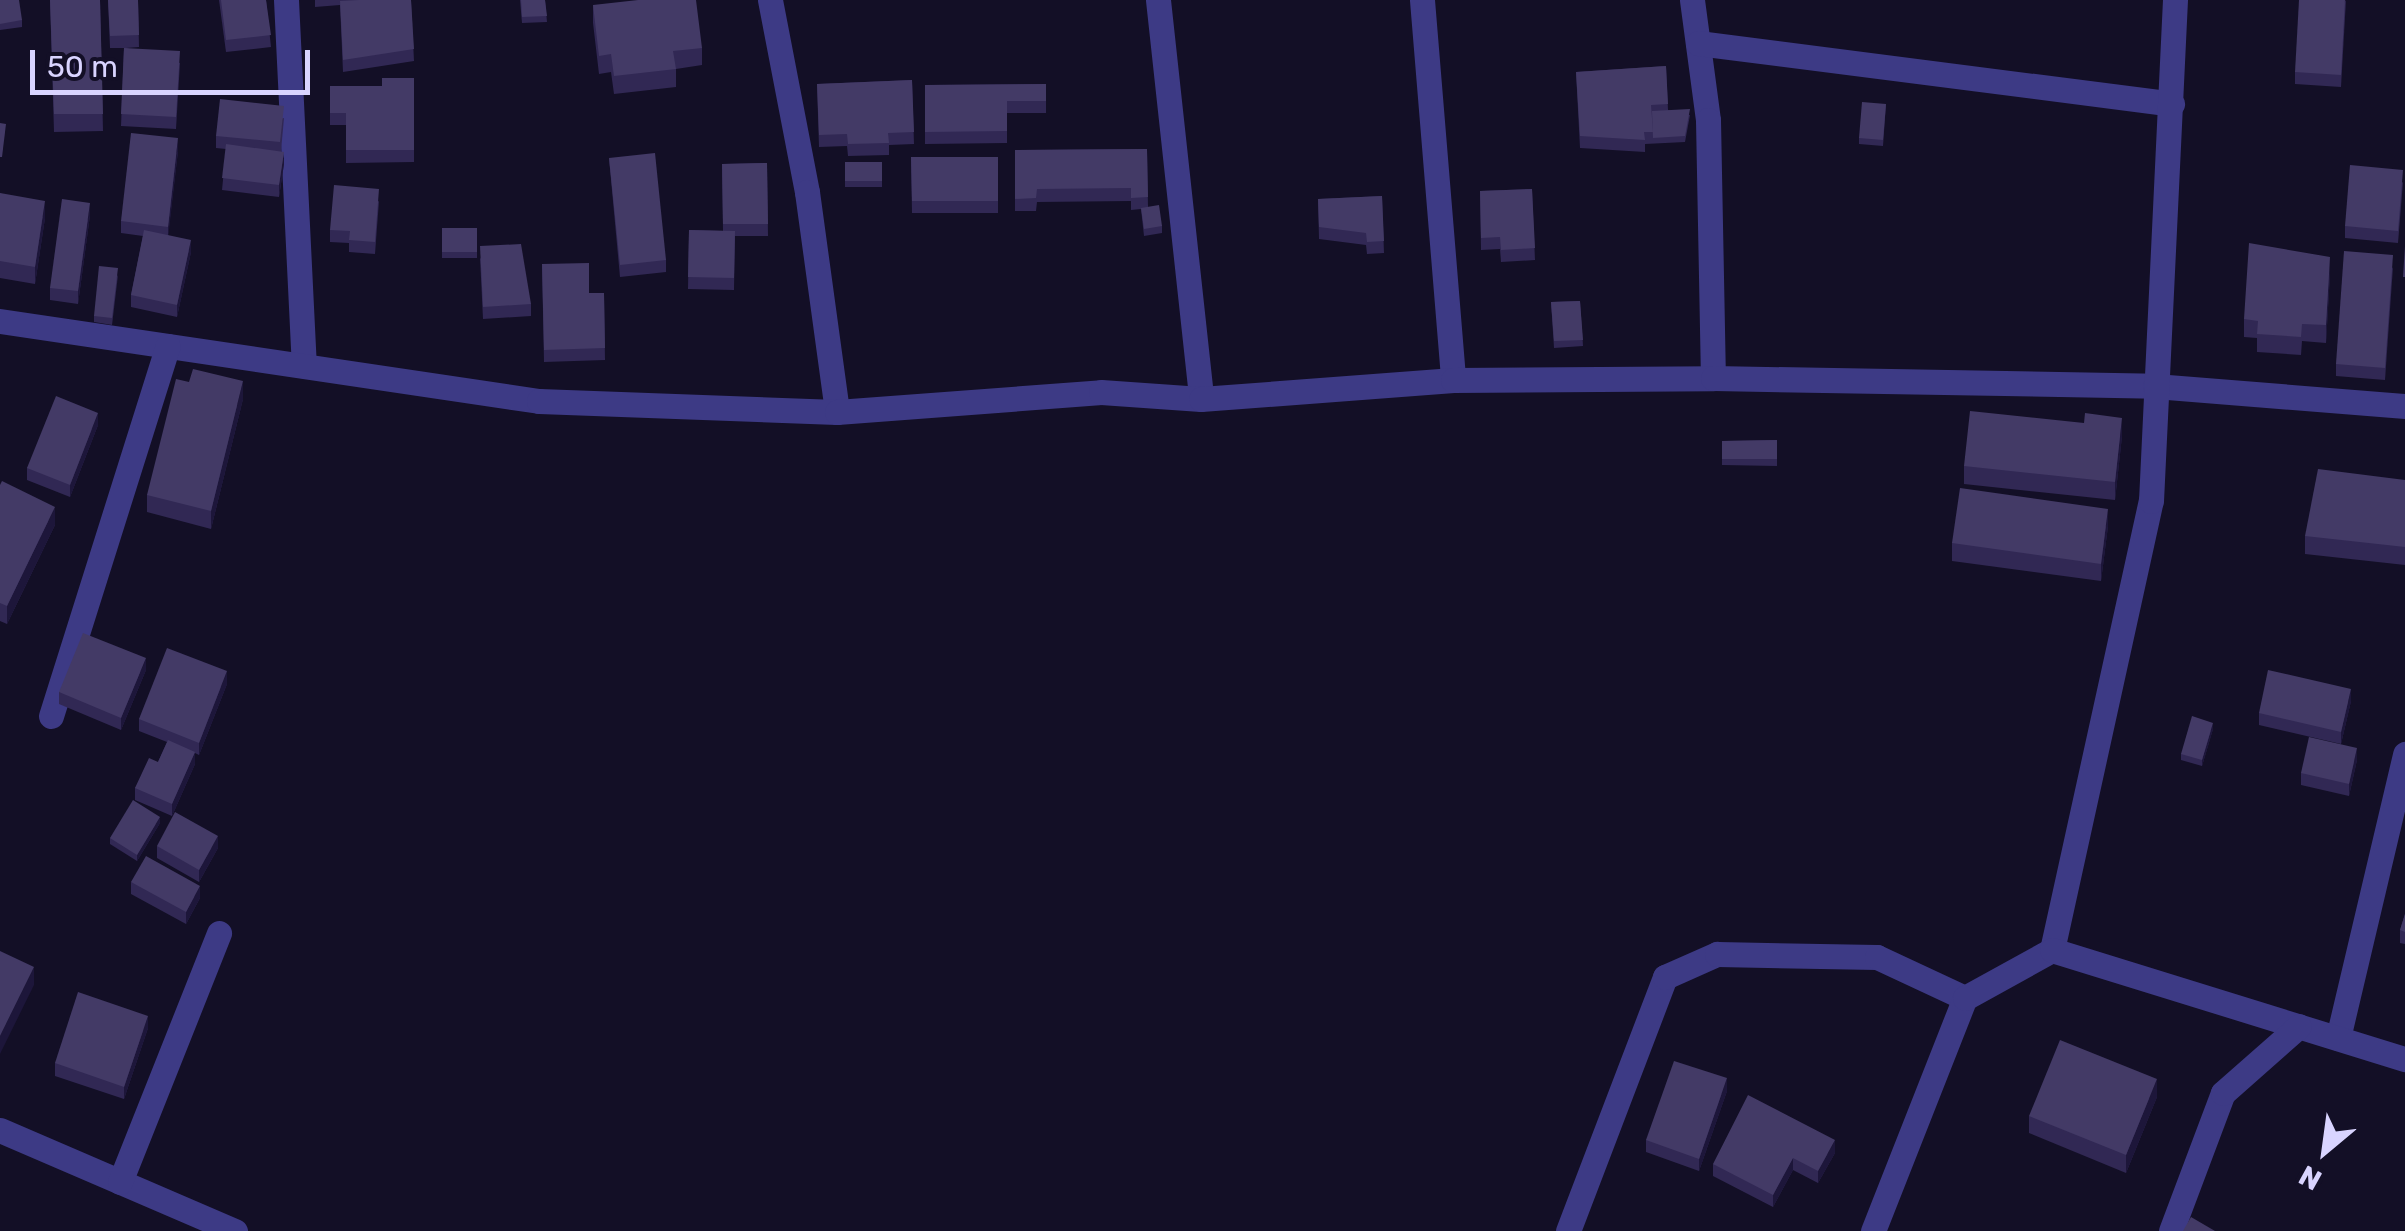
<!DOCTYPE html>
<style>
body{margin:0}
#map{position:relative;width:2405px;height:1231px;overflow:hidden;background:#130f26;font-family:Rubik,sans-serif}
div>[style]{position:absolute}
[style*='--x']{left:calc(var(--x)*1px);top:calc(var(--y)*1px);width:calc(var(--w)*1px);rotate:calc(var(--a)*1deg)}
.minor>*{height:25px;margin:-12.5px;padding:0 12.5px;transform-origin:12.5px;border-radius:12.5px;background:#3d3a85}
.wall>*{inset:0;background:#312854}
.shaded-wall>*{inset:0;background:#1d163a}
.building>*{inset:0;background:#433a66}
span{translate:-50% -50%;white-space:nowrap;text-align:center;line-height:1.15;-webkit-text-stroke:8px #130f26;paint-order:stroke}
.north{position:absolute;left:2275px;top:1101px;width:100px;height:100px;-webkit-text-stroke:8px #130f26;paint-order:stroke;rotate:209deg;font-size:28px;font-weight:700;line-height:40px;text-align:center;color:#d9d4ff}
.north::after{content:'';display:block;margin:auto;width:35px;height:45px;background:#d9d4ff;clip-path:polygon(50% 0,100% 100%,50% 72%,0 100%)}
.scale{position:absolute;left:30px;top:50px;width:280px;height:45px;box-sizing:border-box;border:5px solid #d9d4ff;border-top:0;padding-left:12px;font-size:30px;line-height:35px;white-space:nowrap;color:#d9d4ff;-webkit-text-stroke:8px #130f26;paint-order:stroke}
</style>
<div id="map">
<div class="minor">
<i style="--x:286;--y:0;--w:366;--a:87.2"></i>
<i style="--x:770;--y:0;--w:196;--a:79.1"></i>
<i style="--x:807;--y:192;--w:222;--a:82.2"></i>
<i style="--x:1158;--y:0;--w:401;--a:83.8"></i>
<i style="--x:1422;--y:0;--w:381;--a:85.3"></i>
<i style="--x:1692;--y:0;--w:121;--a:82.4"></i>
<i style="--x:1708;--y:120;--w:258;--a:88.9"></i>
<i style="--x:1698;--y:43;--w:478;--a:7.3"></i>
<i style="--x:0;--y:321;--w:545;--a:8.44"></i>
<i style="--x:539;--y:401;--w:298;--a:2.1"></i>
<i style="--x:837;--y:412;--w:265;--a:-4.3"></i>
<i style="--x:1101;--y:392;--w:100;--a:4"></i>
<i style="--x:1201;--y:399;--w:253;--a:-4.3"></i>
<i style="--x:1453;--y:380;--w:260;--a:-0.4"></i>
<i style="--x:1713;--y:378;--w:442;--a:1"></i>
<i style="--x:2155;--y:386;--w:251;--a:4.6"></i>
<i style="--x:51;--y:716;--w:388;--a:-72.5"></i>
<i style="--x:2052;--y:950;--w:460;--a:-77.6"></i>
<i style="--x:2151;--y:501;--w:502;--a:-87.26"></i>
<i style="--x:2338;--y:1038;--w:292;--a:-76.7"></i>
<i style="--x:0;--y:1130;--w:256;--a:23.3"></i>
<i style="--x:120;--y:1182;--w:268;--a:-68.3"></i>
<i style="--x:1568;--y:1231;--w:272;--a:-69.1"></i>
<i style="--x:1665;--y:977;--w:57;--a:-23.9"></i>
<i style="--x:1717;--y:954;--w:160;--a:1.1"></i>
<i style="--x:1877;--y:957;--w:97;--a:25"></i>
<i style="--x:1873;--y:1231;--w:251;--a:-68.5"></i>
<i style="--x:1965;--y:998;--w:99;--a:-28.9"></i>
<i style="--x:2052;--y:950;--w:369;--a:17.2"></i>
<i style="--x:2171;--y:1231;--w:147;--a:-69.4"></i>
<i style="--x:2223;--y:1093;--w:101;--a:-41.4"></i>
</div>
<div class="wall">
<i style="clip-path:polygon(0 0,22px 20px,22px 27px,0 30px)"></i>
<i style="clip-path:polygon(50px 0,100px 0,103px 131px,54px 132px)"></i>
<i style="clip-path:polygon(108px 0,138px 0,139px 47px,126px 48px,180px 63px,176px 129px,121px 126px,124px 48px,110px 48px)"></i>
<i style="clip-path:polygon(219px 0,266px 0,271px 47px,226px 52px)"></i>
<i style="clip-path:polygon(315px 0,411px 0,414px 61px,343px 72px,340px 5px,315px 7px)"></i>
<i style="clip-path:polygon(520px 0,545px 0,547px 22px,522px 23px)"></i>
<i style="clip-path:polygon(2346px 0,2341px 87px,2295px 84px,2295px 72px)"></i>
<i style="clip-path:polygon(593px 5px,702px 48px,702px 65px,676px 69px,676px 87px,614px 94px,611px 72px,599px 74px,593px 23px)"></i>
<i style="clip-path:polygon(1666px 66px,1668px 110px,1690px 115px,1685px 142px,1645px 144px,1645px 152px,1580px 148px,1576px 72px)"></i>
<i style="clip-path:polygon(414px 78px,414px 162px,346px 163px,346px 125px,330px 125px,330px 86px,382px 86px)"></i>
<i style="clip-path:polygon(912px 80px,914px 144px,889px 145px,889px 155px,848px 156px,847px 146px,819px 147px,817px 84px)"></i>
<i style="clip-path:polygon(1046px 84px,1046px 113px,1007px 113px,1007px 143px,925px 144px,925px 85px)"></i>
<i style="clip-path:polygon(1886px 104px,1883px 146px,1859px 144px,1859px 138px)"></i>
<i style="clip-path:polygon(284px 118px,281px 151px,284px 164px,279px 197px,222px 190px,226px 149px,216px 148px,216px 136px)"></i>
<i style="clip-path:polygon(1147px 149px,1148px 207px,1162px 226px,1162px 233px,1144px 236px,1141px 209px,1131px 210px,1131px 201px,1037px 202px,1036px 211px,1015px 211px,1015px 150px)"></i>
<i style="clip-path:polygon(178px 151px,168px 235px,191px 252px,177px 317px,131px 307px,131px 295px,143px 236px,121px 233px,121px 221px)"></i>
<i style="clip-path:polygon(911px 157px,998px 157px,998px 213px,912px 213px)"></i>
<i style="clip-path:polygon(609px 158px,666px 260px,666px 272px,620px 277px)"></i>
<i style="clip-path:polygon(845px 162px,882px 162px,882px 187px,845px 187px)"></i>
<i style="clip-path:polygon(767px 163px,768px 236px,735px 236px,734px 290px,688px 289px,689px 230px,723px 231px,722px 164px)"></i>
<i style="clip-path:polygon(2403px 182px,2398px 243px,2345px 238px,2345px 226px)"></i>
<i style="clip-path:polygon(1532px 189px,1535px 260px,1501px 262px,1500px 249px,1481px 250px,1480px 191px)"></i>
<i style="clip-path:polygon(0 193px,45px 218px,35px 284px,0 278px)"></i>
<i style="clip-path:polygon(1382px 196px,1384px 253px,1367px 254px,1366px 245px,1319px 239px,1318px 199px)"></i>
<i style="clip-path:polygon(379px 201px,375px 254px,349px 252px,349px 243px,330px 242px,330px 230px)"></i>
<i style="clip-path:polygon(90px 215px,78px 304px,50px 300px,50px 288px)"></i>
<i style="clip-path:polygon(442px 228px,477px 228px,477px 258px,442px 258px)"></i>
<i style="clip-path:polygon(480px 258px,531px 304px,531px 316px,483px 319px)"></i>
<i style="clip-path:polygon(542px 264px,589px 293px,604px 293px,605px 360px,544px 362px)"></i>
<i style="clip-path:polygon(2393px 267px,2385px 380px,2336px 376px,2336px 364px)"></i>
<i style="clip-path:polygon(2330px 274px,2326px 343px,2302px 341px,2301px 355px,2257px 352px,2257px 338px,2244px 337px,2244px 319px)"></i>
<i style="clip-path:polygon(118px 275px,112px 325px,94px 322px,94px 316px)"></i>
<i style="clip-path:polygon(1580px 301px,1583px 346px,1554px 348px,1551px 302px)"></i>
<i style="clip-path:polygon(243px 399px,211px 529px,147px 512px,147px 495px)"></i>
<i style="clip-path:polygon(2084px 423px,2122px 436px,2115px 500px,1964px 484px,1964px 466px)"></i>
<i style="clip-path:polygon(98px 425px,70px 497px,27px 480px,27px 468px)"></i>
<i style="clip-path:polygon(1777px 440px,1777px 466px,1722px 465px,1722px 441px)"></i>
<i style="clip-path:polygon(2405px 480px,2405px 565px,2305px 554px,2305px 536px)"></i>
<i style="clip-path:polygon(0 485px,55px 525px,7px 624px,0 621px)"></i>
<i style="clip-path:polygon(2108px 526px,2101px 581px,1952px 561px,1952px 543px)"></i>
<i style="clip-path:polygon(146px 670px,121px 730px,59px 704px,59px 692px)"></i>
<i style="clip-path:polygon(227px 684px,199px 755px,195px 753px,195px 764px,172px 816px,135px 800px,135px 788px,158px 762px,167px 742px,139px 731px,139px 719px)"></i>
<i style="clip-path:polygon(2351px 701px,2341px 744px,2259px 725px,2259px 713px)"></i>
<i style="clip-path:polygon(2213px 729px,2202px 766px,2181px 760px,2181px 754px)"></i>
<i style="clip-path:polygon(2357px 760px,2349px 796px,2301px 785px,2301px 773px)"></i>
<i style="clip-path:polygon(160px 823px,137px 861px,110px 844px,110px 838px)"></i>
<i style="clip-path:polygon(157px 846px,218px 848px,199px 882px,157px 858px)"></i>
<i style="clip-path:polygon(131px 882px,200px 898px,186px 924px,131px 894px)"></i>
<i style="clip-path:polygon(2405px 914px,2405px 944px,2400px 943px,2400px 930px)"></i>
<i style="clip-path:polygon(148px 1028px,124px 1099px,55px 1076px,55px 1063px)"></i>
<i style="clip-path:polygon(1727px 1091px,1699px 1171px,1646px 1152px,1646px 1140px)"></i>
<i style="clip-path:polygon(2157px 1097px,2126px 1173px,2029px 1133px,2029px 1116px)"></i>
<i style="clip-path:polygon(1835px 1153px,1818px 1183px,1793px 1170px,1773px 1207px,1713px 1176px,1713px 1164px)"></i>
</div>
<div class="shaded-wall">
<i style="clip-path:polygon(178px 138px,178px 151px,168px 239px,168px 227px)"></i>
<i style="clip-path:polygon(284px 152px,284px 164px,279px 197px,279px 185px)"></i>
<i style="clip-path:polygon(45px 201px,45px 218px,35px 284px,35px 267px)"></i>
<i style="clip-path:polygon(90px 203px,90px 215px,78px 304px,78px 291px)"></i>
<i style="clip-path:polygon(191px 240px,191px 252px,177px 317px,177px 305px)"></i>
<i style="clip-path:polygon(2330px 257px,2330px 274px,2326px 343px,2326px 325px)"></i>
<i style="clip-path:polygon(243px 381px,243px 399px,211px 529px,211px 511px)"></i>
<i style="clip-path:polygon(98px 413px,98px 425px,70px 497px,70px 485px)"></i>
<i style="clip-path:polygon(2122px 418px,2122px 436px,2115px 500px,2115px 482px)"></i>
<i style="clip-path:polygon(55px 507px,55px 525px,7px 624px,7px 606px)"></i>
<i style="clip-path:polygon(2108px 509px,2108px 526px,2101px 581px,2101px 564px)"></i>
<i style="clip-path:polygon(146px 658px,146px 670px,121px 730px,121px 718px)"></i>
<i style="clip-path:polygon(227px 671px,227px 684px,199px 755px,199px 743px)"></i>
<i style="clip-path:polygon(2351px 689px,2351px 701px,2341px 744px,2341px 732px)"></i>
<i style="clip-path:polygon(2213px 723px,2213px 729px,2202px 766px,2202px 760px)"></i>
<i style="clip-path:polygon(2357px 748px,2357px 760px,2349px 796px,2349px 784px)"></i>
<i style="clip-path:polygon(195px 752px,195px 764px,172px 816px,172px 804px)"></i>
<i style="clip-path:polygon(160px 817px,160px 823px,137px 861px,137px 855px)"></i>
<i style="clip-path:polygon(218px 836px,218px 848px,199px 882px,199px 870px)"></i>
<i style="clip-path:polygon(200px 886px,200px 898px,186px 924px,186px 912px)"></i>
<i style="clip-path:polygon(34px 967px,34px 985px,0 1054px,0 1036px)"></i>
<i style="clip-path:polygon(148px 1016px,148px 1028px,124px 1099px,124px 1087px)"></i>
<i style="clip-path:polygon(1727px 1078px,1727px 1091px,1699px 1171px,1699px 1159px)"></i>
<i style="clip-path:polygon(2157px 1079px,2157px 1097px,2126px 1173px,2126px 1155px)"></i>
<i style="clip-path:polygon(1835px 1140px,1835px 1153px,1818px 1183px,1818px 1171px)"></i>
<i style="clip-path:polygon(1793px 1158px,1793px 1170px,1773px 1207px,1773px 1195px)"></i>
</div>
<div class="building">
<i style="clip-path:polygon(0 0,19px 0,22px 20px,0 24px)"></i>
<i style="clip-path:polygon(50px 0,100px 0,103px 114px,54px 114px)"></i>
<i style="clip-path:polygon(108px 0,138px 0,139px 35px,110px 36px)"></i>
<i style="clip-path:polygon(221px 0,266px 0,271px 35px,226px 40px)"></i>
<i style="clip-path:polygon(359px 0,411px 0,414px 49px,343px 60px,340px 1px)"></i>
<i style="clip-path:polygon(521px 0,545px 0,547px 16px,522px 17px)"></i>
<i style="clip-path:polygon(638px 0,696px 0,702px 48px,673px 51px,676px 69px,614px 76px,611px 54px,599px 56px,593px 5px)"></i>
<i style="clip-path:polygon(2299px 0,2345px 0,2341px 75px,2295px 72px)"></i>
<i style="clip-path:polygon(124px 48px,180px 51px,176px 117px,121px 114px)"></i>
<i style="clip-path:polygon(1666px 66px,1668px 104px,1651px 105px,1653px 132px,1644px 132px,1645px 140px,1580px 136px,1576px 72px)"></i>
<i style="clip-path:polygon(382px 78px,414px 78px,414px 150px,346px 150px,346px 113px,330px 113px,330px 86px,382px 86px)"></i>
<i style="clip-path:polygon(912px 80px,914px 132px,888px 133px,889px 143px,848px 144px,847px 134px,819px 135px,817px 84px)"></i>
<i style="clip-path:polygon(1046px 84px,1046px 101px,1007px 101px,1007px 131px,925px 132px,925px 85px)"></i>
<i style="clip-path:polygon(220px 99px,284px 106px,280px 142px,216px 136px)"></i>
<i style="clip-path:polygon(1862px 102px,1886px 104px,1883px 140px,1859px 138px)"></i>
<i style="clip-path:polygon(1690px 109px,1685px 136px,1653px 138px,1652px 111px)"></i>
<i style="clip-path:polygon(0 123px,6px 124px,2px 157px,0 157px)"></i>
<i style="clip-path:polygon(131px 133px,178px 138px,168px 227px,121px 221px)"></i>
<i style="clip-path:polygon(226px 144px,284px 152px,279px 185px,222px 178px)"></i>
<i style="clip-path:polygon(1147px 149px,1148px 197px,1131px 198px,1131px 188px,1037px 189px,1036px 198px,1015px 199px,1015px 150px)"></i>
<i style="clip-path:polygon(655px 153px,666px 260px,620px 265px,609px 158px)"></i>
<i style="clip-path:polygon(911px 157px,998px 157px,998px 201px,912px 201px)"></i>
<i style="clip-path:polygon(845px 162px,882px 162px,882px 181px,845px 181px)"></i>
<i style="clip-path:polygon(767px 163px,768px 224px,723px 224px,722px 164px)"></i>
<i style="clip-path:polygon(2350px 165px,2403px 170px,2398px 231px,2345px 226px)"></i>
<i style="clip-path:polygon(334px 185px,379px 189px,375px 242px,349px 240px,350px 231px,330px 230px)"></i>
<i style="clip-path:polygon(1532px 189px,1535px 248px,1501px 250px,1500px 237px,1481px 238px,1480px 191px)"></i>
<i style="clip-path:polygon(0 193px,45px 201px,35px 267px,0 261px)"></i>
<i style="clip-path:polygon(1382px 196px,1384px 241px,1367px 242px,1366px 233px,1319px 227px,1318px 199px)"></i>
<i style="clip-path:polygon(62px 199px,90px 203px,78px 291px,50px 288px)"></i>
<i style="clip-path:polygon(1159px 205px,1162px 226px,1144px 229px,1141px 208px)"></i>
<i style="clip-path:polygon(442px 228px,477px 228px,477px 252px,442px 252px)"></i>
<i style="clip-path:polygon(144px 230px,191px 240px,177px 305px,131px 295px)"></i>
<i style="clip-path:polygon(689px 230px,735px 231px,734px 278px,688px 277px)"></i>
<i style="clip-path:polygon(2249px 243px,2330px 257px,2326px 325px,2302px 324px,2301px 337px,2257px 334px,2258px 321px,2244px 319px)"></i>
<i style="clip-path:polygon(521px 244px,531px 304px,483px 307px,480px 246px)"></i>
<i style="clip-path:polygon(2405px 246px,2405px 277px,2403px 277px)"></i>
<i style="clip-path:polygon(2344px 251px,2393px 255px,2385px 368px,2336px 364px)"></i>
<i style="clip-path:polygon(589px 263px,589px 293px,604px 293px,605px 348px,544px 350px,542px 264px)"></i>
<i style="clip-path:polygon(99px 266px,118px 268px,112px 318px,94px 316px)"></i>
<i style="clip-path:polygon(1580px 301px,1583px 340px,1554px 341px,1551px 302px)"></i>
<i style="clip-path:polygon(193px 369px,243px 381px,211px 511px,147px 495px,176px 379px,189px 382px)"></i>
<i style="clip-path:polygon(56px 396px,98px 413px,70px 485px,27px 468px)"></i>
<i style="clip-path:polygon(1970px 411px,2084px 423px,2085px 413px,2122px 418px,2115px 482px,1964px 466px)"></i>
<i style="clip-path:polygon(1777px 440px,1777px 459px,1722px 459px,1722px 441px)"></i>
<i style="clip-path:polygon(2318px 469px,2405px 480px,2405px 547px,2305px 536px)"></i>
<i style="clip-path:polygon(2px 481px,55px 507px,7px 606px,0 603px,0 485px)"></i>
<i style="clip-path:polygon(1960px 488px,2108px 509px,2101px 564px,1952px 543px)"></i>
<i style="clip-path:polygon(83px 633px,146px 658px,121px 718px,59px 692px)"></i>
<i style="clip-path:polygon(167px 648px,227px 671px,199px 743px,139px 719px)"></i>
<i style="clip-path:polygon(2268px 670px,2351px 689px,2341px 732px,2259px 713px)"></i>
<i style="clip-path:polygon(2192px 716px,2213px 723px,2202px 760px,2181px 754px)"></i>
<i style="clip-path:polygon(2309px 737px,2357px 748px,2349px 784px,2301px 773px)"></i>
<i style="clip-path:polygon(168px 740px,195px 752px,172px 804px,135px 788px,149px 758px,158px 762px)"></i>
<i style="clip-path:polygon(133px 800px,160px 817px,137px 855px,110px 838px)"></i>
<i style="clip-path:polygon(175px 812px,218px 836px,199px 870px,157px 846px)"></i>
<i style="clip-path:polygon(146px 856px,200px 886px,186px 912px,131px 882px)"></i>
<i style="clip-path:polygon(2405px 914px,2405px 932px,2400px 930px)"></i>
<i style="clip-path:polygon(0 951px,34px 967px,0 1036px)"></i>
<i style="clip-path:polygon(78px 992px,148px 1016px,124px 1087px,55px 1063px)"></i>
<i style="clip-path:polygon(2060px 1040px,2157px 1079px,2126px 1155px,2029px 1116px)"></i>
<i style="clip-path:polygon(1674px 1061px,1727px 1078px,1699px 1159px,1646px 1140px)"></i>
<i style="clip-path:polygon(1748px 1095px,1835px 1140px,1818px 1171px,1793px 1158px,1773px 1195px,1713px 1164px)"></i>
<i style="clip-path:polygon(2191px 1217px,2215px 1231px,2183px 1231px)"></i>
</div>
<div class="north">N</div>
<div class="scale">50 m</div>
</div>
